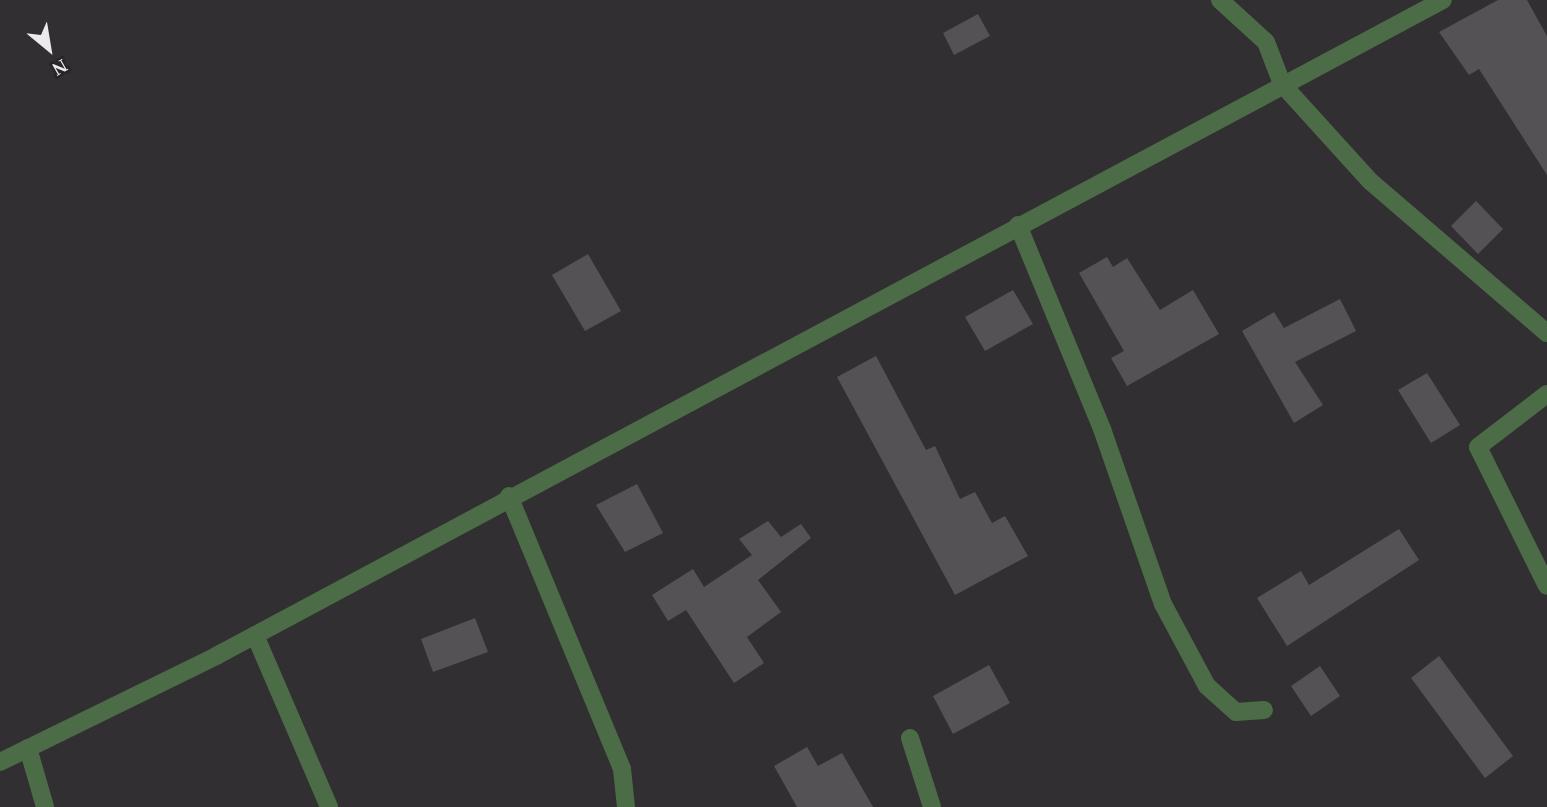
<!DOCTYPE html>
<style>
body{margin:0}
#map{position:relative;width:1547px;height:807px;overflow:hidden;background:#322f32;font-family:"Times New Roman",serif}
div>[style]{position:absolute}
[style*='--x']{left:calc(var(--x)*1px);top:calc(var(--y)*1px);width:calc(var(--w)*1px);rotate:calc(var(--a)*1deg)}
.building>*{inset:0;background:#555255}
.minor>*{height:18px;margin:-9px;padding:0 9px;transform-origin:9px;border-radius:9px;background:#4b6c46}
.tertiary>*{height:18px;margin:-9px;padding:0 9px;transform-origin:9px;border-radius:9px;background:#4b6c46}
span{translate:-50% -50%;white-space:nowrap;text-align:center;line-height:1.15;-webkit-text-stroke:6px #282528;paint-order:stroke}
.north{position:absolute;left:14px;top:14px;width:70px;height:70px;-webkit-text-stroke:5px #282528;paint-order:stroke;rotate:150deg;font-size:19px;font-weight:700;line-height:28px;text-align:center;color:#eceaec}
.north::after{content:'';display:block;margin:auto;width:24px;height:32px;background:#eceaec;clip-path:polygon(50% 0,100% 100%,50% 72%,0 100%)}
</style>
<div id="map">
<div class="building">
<i style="clip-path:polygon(1498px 0,1527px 0,1547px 36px,1547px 175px,1479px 69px,1469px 75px,1439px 32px)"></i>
<i style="clip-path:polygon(978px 14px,990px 36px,954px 55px,943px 33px)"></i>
<i style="clip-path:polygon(1476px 201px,1503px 229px,1478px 254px,1451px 226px)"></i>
<i style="clip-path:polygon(588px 254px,621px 311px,585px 331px,552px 275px)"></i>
<i style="clip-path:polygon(1107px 257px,1113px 267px,1127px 258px,1160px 310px,1193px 290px,1219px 334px,1127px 386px,1111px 358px,1124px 351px,1079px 273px)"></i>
<i style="clip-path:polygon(1013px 290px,1033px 324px,985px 351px,965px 317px)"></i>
<i style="clip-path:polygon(1340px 299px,1356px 331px,1295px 362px,1323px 405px,1294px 423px,1242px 331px,1274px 312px,1284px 328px)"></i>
<i style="clip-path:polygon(876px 356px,926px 450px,935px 446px,960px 499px,975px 492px,992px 523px,1005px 516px,1028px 556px,955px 595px,837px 377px)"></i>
<i style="clip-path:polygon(1427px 373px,1460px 425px,1431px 443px,1398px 390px)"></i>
<i style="clip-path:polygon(637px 484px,663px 533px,625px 552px,596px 505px)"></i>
<i style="clip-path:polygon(768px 521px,781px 537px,801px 524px,811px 538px,758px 580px,781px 612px,747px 637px,764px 663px,734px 683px,686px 610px,668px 621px,652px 595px,693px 569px,704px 587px,752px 555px,739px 539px)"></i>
<i style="clip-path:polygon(1399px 529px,1419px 560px,1287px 646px,1257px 598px,1301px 571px,1309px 585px)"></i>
<i style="clip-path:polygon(475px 618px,488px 652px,433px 672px,421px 639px)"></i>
<i style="clip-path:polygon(1439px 656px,1513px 756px,1485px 778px,1411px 678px)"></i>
<i style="clip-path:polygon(989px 665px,1010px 703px,953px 734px,933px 696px)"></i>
<i style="clip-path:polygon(1320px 666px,1340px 696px,1311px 716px,1291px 686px)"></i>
<i style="clip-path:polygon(807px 747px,818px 766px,842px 753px,873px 807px,797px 807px,774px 766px)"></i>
</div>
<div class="minor">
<i style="--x:1220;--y:0;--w:62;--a:42.4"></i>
<i style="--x:1266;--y:42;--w:45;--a:69.1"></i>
<i style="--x:1282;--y:84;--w:131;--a:47.8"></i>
<i style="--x:1370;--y:181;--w:233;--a:40.7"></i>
<i style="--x:1018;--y:225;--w:221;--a:67.6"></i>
<i style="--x:1102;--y:429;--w:185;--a:70.8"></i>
<i style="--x:1163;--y:604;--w:93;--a:61.8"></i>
<i style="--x:1207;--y:686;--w:39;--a:42"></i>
<i style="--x:1236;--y:712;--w:28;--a:-4"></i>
<i style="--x:1547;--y:394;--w:87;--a:142.5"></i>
<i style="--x:1478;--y:447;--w:155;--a:63.6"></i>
<i style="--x:509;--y:496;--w:295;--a:67.5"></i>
<i style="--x:622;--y:769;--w:38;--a:84"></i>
<i style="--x:255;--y:635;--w:187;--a:66.7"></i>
<i style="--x:910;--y:738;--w:72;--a:72.3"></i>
<i style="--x:28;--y:748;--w:61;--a:73.9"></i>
</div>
<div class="tertiary">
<i style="--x:0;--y:762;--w:241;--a:-26.1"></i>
<i style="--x:216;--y:656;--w:1391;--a:-28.13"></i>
</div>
<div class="north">N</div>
</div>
